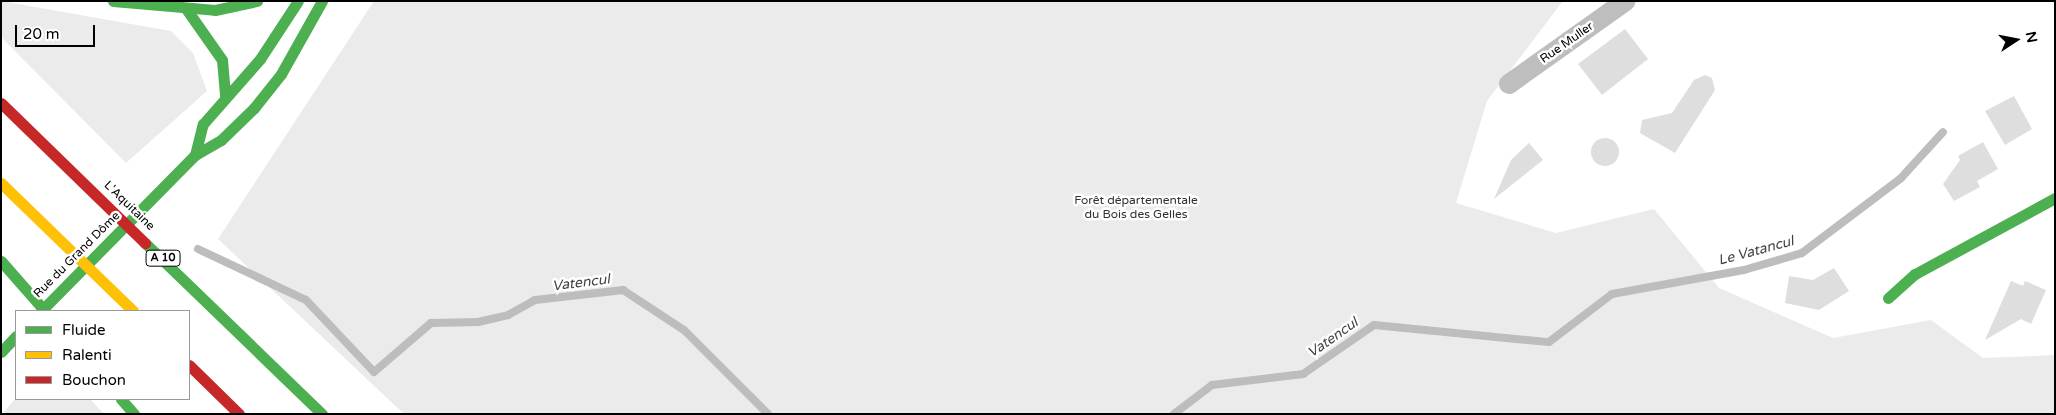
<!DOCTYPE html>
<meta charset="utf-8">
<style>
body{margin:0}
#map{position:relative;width:2056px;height:415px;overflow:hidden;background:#fff;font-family:"Varela Round",sans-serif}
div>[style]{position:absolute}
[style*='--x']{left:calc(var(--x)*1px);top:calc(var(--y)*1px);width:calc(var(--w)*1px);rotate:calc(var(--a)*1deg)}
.green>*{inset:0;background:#ebebeb}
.stream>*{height:8px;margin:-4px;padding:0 4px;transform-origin:4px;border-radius:4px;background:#bdbdbd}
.building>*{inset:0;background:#dedede}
.round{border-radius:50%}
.street>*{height:20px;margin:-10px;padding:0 10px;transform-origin:10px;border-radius:10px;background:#bebebe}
.fast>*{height:11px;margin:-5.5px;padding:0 5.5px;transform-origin:5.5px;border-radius:5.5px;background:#4caf50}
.slow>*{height:11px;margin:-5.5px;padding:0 5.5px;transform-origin:5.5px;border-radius:5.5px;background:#ffc107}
.jam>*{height:11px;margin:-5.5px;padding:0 5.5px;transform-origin:5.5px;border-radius:5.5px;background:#c62828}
span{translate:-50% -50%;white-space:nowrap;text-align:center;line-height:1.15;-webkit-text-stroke:5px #fff;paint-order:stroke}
.shield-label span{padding:1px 4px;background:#fff;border:1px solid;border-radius:4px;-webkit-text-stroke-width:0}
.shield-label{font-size:11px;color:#000;font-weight:700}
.street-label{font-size:12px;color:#000}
.park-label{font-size:12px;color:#313131}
.water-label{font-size:14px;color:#424242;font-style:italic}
.frame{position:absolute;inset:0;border:2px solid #000;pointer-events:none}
.legend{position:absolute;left:15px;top:310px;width:175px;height:90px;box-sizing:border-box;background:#fff;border:1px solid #999;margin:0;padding:6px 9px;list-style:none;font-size:15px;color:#000}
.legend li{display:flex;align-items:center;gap:10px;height:25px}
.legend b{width:25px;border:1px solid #999}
.north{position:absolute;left:1991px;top:15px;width:50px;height:50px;-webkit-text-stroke:4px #fff;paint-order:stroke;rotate:79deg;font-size:14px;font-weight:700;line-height:20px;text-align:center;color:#000}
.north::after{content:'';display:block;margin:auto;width:18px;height:22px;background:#000;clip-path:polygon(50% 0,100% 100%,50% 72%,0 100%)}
.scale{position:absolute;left:15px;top:25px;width:80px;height:22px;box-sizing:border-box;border:2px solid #000;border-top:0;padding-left:6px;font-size:15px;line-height:18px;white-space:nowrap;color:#000;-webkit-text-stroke:4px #fff;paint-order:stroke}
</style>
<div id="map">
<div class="green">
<i style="clip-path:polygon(1px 1px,171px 31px,193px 53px,207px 91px,126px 163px,1px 37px)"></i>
<i style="clip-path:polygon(374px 1px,1563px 1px,1487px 101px,1456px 203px,1556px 233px,1654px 209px,1719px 288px,1833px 338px,1931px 320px,1983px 358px,2055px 355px,2055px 414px,404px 414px,218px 239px)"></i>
<i style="clip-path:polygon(16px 398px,90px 399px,104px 414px,2px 414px)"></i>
</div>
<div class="stream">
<i style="--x:198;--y:249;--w:119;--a:25.3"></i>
<i style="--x:306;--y:300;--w:99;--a:46.6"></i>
<i style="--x:374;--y:372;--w:75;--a:-40.7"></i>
<i style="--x:431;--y:323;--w:47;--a:-1.2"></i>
<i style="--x:478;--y:322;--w:31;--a:-13"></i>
<i style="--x:508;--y:315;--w:31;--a:-29"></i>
<i style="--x:535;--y:300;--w:89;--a:-6.5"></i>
<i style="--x:623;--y:290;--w:73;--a:33.3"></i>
<i style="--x:684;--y:330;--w:119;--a:45"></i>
<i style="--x:1549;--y:342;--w:79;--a:-37.3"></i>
<i style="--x:1612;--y:294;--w:134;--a:-10.3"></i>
<i style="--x:1744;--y:270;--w:60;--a:-16.3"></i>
<i style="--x:1802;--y:253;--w:124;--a:-37.1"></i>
<i style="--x:1901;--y:178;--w:62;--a:-47.6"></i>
<i style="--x:1174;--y:414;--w:48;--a:-37.3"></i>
<i style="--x:1212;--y:385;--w:92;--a:-6.9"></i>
<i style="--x:1303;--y:374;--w:86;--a:-34.6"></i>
<i style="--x:1374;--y:325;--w:173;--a:5.6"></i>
</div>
<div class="building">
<i style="clip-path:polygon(1625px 29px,1648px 59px,1602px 95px,1578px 64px)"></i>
<i style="clip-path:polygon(1705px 75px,1712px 78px,1715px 90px,1675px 153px,1640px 133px,1642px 120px,1672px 113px,1694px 80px)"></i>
<i style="clip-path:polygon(2014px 96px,2032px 129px,2005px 145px,1985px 111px)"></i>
<i class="round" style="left:1591px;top:138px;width:28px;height:28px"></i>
<i style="clip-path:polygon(1983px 142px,1998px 169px,1977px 181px,1980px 187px,1954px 201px,1943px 184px,1960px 160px,1958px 156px)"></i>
<i style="clip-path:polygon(1529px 143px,1543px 160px,1494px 199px,1511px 160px)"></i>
<i style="clip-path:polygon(1834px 268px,1849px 291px,1819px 310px,1785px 303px,1789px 276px,1813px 280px)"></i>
<i style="clip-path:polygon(2011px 281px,2023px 286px,2025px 281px,2046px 290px,2031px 324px,2021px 319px,1985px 340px)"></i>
</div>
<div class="street">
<i style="--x:1509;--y:84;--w:143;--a:-35.4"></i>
</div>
<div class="fast">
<i style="--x:113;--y:1;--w:102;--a:5"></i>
<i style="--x:215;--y:10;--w:43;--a:-12.1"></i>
<i style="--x:187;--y:10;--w:61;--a:55"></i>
<i style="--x:222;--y:60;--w:38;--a:85"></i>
<i style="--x:195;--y:155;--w:32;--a:-76"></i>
<i style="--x:203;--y:124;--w:86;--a:-48.8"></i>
<i style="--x:260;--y:59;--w:69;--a:-56.8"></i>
<i style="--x:145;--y:243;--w:246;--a:44"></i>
<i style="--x:1;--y:261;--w:67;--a:48.7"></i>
<i style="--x:1888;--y:298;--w:36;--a:-42"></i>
<i style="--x:1915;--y:274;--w:159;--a:-28.5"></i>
<i style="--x:41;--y:311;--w:219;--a:-45.4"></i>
<i style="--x:195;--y:155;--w:30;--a:-30"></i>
<i style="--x:221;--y:140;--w:46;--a:-44.1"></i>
<i style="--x:254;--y:108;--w:43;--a:-51.5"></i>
<i style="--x:281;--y:74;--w:84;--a:-60.7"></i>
<i style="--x:1;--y:352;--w:22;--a:-47"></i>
<i style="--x:121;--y:399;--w:20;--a:49"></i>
</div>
<div class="slow">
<i style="--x:1;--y:183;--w:184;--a:44.1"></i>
</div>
<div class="jam">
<i style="--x:1;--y:103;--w:201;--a:44.2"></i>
<i style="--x:189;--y:365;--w:70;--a:44.4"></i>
</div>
<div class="shield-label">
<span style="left:163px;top:258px">A 10</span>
</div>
<div class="street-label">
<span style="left:1567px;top:43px;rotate:-35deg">Rue Muller</span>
<span style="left:129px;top:206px;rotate:44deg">L'Aquitaine</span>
<span style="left:77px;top:255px;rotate:-45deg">Rue du Grand Dôme</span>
</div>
<div class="park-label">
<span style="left:1136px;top:208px">Forêt départementale<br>du Bois des Gelles</span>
</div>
<div class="water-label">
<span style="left:1756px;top:251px;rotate:-15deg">Le Vatancul</span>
<span style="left:581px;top:283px;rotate:-7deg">Vatencul</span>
<span style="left:1333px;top:338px;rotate:-35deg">Vatencul</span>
</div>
<div class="frame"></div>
<ul class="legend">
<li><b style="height:6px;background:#4caf50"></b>Fluide</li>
<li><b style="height:6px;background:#ffc107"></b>Ralenti</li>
<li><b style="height:6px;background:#c62828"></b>Bouchon</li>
</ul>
<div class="north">N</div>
<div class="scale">20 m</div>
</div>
